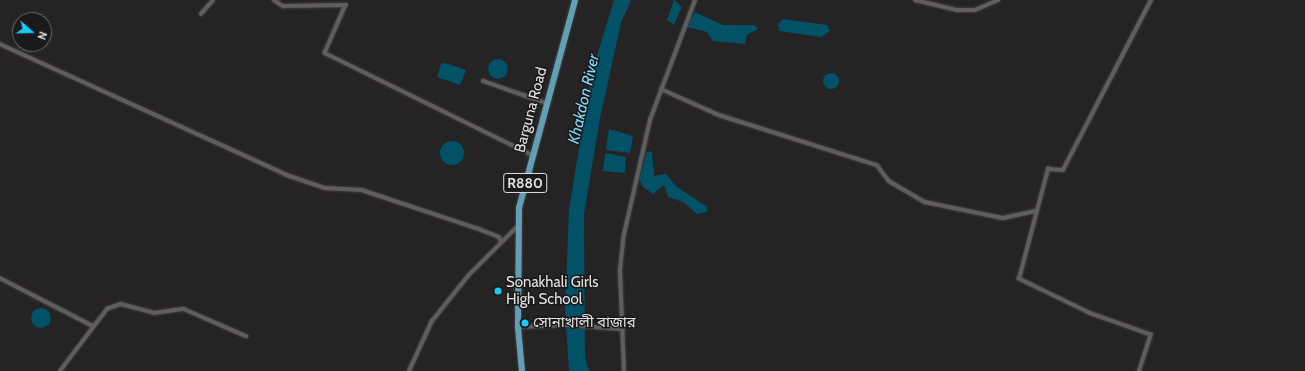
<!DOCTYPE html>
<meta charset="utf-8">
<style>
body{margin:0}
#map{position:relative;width:1305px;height:371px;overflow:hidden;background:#262324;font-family:Cabin,"Noto Sans Bengali",sans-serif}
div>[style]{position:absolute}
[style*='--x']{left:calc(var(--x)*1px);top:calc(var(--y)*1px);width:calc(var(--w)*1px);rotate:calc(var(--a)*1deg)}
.water>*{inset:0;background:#015167}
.round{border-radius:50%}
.roads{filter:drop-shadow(0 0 1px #423f40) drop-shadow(0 0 1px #423f40)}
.street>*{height:3.5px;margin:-1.75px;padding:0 1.75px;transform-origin:1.75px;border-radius:1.75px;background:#605d5e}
.primary>*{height:6px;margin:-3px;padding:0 3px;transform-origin:3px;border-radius:3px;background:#619fb7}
.dots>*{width:11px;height:11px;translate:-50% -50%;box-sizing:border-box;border:2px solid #1c191a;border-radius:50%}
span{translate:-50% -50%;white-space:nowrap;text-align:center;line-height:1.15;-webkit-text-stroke:3px #1c191a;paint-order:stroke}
.shield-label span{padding:1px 3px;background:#1c191a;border:1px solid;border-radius:3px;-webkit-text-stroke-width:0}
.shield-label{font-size:14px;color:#e2e0e0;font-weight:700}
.street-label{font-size:15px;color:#e2e0e0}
.poi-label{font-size:15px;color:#e2e0e0}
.left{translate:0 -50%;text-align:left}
.water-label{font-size:16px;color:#80dcff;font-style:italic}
.north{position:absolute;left:12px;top:12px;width:40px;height:40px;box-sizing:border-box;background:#1c191a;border:1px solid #6b6969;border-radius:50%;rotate:110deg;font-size:11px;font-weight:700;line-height:16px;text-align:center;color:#e2e0e0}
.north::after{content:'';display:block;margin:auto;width:14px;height:18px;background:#1bcafc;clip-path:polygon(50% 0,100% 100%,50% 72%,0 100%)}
</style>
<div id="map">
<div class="water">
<i style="clip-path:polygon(614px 0,631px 0,621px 23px,600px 118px,584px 214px,585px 357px,589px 371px,569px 371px,565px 310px,569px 209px,591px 75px)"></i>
<i style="clip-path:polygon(674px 0,682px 7px,674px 25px,667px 20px)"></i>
<i style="clip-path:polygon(695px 12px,723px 25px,754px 25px,758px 29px,747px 35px,745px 44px,713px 41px,707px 32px,687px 27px)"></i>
<i style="clip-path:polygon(783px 19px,827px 25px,830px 31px,821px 37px,779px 31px,778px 24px)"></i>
<i class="round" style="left:488px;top:59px;width:20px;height:20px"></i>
<i style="clip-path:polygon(445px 63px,466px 70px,460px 85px,437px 77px,441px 64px)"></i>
<i class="round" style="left:823px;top:73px;width:16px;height:16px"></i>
<i style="clip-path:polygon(609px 129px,633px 136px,630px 153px,606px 150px)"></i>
<i class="round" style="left:440px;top:141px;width:24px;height:24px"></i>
<i style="clip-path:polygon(647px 151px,652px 152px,654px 176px,666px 174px,676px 186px,707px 207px,707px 212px,697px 214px,683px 202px,668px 197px,664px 185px,653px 194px,643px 187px,639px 179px)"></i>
<i style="clip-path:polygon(605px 153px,626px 157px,625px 173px,603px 171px)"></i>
<i class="round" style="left:31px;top:308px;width:20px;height:20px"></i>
</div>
<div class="roads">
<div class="street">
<i style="--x:274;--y:0;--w:11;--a:34"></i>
<i style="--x:283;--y:6;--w:63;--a:-0.9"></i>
<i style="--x:346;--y:5;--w:52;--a:113.6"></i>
<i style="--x:325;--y:53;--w:231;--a:26.2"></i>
<i style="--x:915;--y:0;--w:43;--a:13.4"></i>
<i style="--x:957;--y:10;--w:18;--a:0"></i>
<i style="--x:975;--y:10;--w:25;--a:-23"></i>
<i style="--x:201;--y:14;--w:18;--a:-49"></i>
<i style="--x:0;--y:44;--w:315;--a:24.5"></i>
<i style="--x:287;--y:175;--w:40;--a:18.9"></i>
<i style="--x:325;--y:188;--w:37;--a:3"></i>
<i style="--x:362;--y:190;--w:120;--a:18.4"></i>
<i style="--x:476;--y:228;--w:25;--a:21"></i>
<i style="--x:499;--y:237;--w:6;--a:59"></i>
<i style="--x:483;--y:81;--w:67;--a:19.2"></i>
<i style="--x:661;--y:89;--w:64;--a:24.1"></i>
<i style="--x:719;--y:115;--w:166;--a:17.6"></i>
<i style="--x:877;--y:165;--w:20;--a:53"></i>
<i style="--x:889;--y:181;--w:42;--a:30.3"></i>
<i style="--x:925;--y:202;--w:80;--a:11.6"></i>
<i style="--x:1003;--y:218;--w:33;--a:-12"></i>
<i style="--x:0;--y:278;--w:105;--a:27.3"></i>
<i style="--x:518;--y:327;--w:46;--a:-2.5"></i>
<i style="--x:564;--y:325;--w:59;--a:3.9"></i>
<i style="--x:60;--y:371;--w:78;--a:-52.8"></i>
<i style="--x:107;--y:309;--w:15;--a:-20"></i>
<i style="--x:121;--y:304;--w:34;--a:15"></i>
<i style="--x:154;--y:313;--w:30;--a:-8"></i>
<i style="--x:184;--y:309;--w:68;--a:23.5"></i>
<i style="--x:409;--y:371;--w:55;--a:-65.3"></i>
<i style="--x:432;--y:321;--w:58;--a:-51.3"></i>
<i style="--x:468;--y:276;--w:71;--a:-45"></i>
<i style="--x:624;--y:371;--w:101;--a:-92.3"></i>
<i style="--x:620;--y:270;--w:31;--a:-84"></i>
<i style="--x:623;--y:239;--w:122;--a:-77.2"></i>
<i style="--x:650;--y:120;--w:128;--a:-69.4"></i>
<i style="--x:1139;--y:371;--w:38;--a:-72"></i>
<i style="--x:1151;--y:335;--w:66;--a:-160.5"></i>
<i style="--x:1089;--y:313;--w:78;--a:-154.1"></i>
<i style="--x:1019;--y:279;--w:114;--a:-75.2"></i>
<i style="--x:1048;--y:169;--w:15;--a:4"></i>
<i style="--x:1063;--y:170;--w:191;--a:-62.6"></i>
</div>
<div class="primary">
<i style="--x:522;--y:371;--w:44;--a:-95.2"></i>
<i style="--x:518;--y:327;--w:119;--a:-89.5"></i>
<i style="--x:519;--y:208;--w:215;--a:-74.9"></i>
</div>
</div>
<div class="dots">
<i style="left:498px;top:291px;background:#1bcafc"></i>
<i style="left:525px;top:323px;background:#1bcafc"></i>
</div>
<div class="shield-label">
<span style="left:525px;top:183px">R880</span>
</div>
<div class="street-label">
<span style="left:531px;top:110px;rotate:-75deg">Barguna Road</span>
</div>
<div class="poi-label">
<span class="left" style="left:506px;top:291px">Sonakhali Girls<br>High School</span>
<span class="left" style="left:533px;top:323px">সোনাখালী বাজার</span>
</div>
<div class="water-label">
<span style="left:584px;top:99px;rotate:-77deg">Khakdon River</span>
</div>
<div class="north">N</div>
</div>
